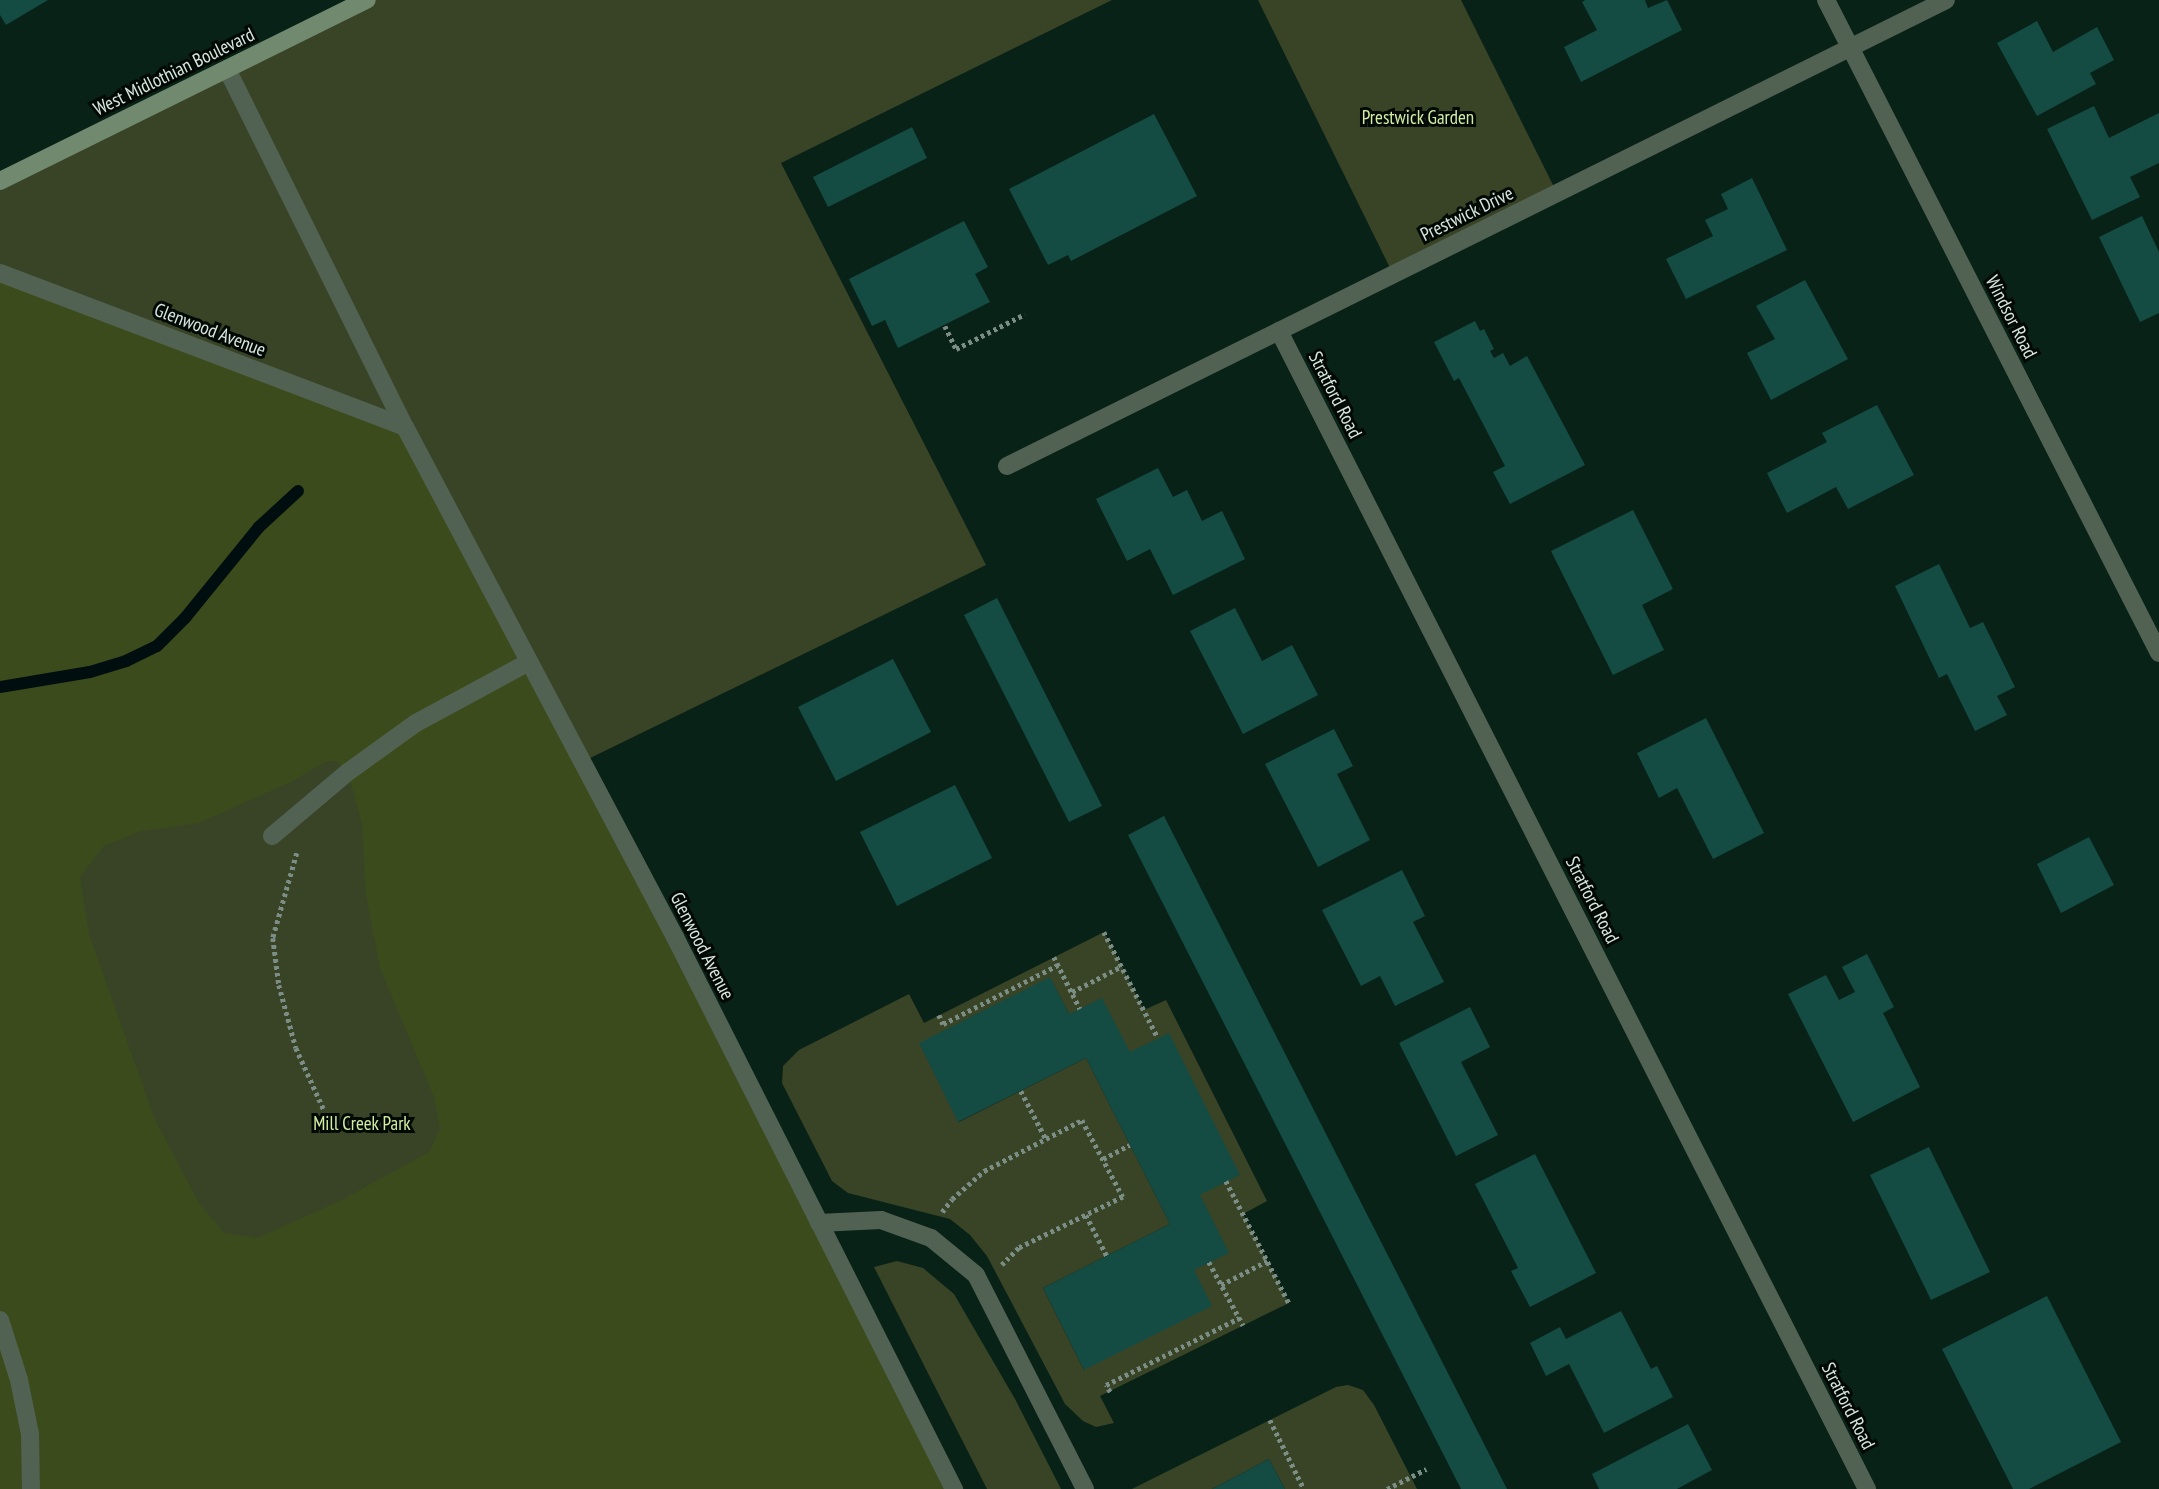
<!DOCTYPE html>
<style>
body{margin:0}
#map{position:relative;width:2159px;height:1489px;overflow:hidden;background:#082217;font-family:"PT Sans Narrow",sans-serif}
div>[style]{position:absolute}
[style*='--x']{left:calc(var(--x)*1px);top:calc(var(--y)*1px);width:calc(var(--w)*1px);rotate:calc(var(--a)*1deg)}
.green>*{inset:0;background:#394427}
.forest>*{inset:0;background:#3b4b1c}
.stream>*{height:12px;margin:-6px;padding:0 6px;transform-origin:6px;border-radius:6px;background:#000e0f}
.building>*{inset:0;background:#144b42}
.path>*{height:4.5px;margin-top:-2.25px;transform-origin:0;background:repeating-linear-gradient(90deg,#7a8e85 0 3.5px,transparent 0 7px)}
.service>*{height:18px;margin:-9px;padding:0 9px;transform-origin:9px;border-radius:9px;background:#526252}
.minor>*{height:18px;margin:-9px;padding:0 9px;transform-origin:9px;border-radius:9px;background:#526252}
.tertiary>*{height:18px;margin:-9px;padding:0 9px;transform-origin:9px;border-radius:9px;background:#526252}
.secondary>*{height:18px;margin:-9px;padding:0 9px;transform-origin:9px;border-radius:9px;background:#718a6f}
span{translate:-50% -50%;white-space:nowrap;text-align:center;line-height:1.15;-webkit-text-stroke:6px #020905;paint-order:stroke}
.street-label{font-size:19px;color:#d8e7df}
.park-label{font-size:19px;color:#d1eea2}
</style>
<div id="map">
<div class="green">
<i style="clip-path:polygon(367px 0,1112px 0,781px 163px,986px 565px,582px 762px,954px 1489px,0 1489px,0 181px)"></i>
<i style="clip-path:polygon(1258px 0,1461px 0,1557px 193px,1393px 274px)"></i>
<i style="clip-path:polygon(evenodd,1104px 932px,1144px 1010px,1166px 1000px,1267px 1201px,1243px 1214px,1289px 1303px,1100px 1396px,1114px 1423px,1096px 1427px,1083px 1421px,1065px 1404px,987px 1256px,970px 1235px,950px 1219px,848px 1193px,832px 1181px,782px 1083px,783px 1066px,799px 1050px,909px 994px,924px 1023px,1104px 932px,1050px 978px,1069px 1014px,1130px 1052px,1200px 1195px,1194px 1270px,1084px 1370px,1043px 1288px,1170px 1224px,1086px 1058px,959px 1122px,920px 1044px,1050px 978px)"></i>
<i style="clip-path:polygon(897px 1261px,923px 1268px,954px 1294px,1015px 1399px,1061px 1489px,987px 1489px,874px 1267px)"></i>
<i style="clip-path:polygon(1348px 1385px,1363px 1390px,1374px 1405px,1417px 1489px,1285px 1489px,1269px 1459px,1212px 1489px,1132px 1489px,1336px 1387px)"></i>
</div>
<div class="forest">
<i style="clip-path:polygon(evenodd,0 273px,405px 427px,954px 1489px,0 1489px,0 273px,336px 761px,348px 773px,362px 824px,366px 895px,380px 968px,434px 1097px,440px 1129px,429px 1152px,340px 1201px,257px 1238px,224px 1233px,199px 1203px,155px 1120px,89px 934px,80px 877px,104px 846px,141px 831px,199px 823px,293px 781px,325px 762px,336px 761px)"></i>
</div>
<div class="stream">
<i style="--x:0;--y:687;--w:91;--a:-9.5"></i>
<i style="--x:90;--y:672;--w:38;--a:-17"></i>
<i style="--x:126;--y:661;--w:34;--a:-26"></i>
<i style="--x:157;--y:646;--w:40;--a:-45"></i>
<i style="--x:185;--y:618;--w:117;--a:-50.9"></i>
<i style="--x:259;--y:527;--w:53;--a:-42.7"></i>
</div>
<div class="building">
<i style="clip-path:polygon(0 0,48px 0,6px 25px,0 15px)"></i>
<i style="clip-path:polygon(1585px 0,1645px 0,1648px 8px,1667px 0,1682px 30px,1581px 82px,1564px 47px,1597px 30px,1582px 2px)"></i>
<i style="clip-path:polygon(2037px 21px,2053px 52px,2097px 27px,2114px 60px,2090px 73px,2096px 84px,2037px 116px,1997px 43px)"></i>
<i style="clip-path:polygon(2094px 106px,2109px 138px,2159px 113px,2159px 163px,2130px 177px,2140px 197px,2092px 220px,2047px 129px)"></i>
<i style="clip-path:polygon(1154px 114px,1197px 196px,1071px 261px,1068px 255px,1048px 265px,1009px 189px)"></i>
<i style="clip-path:polygon(912px 127px,927px 158px,828px 207px,813px 177px)"></i>
<i style="clip-path:polygon(1752px 178px,1787px 250px,1686px 299px,1666px 259px,1713px 236px,1705px 220px,1728px 209px,1721px 194px)"></i>
<i style="clip-path:polygon(2142px 216px,2159px 252px,2159px 313px,2140px 322px,2099px 237px)"></i>
<i style="clip-path:polygon(964px 221px,988px 267px,975px 274px,990px 302px,898px 348px,885px 320px,872px 326px,849px 279px)"></i>
<i style="clip-path:polygon(1805px 280px,1848px 359px,1771px 400px,1747px 353px,1775px 339px,1756px 306px)"></i>
<i style="clip-path:polygon(1475px 321px,1480px 331px,1484px 329px,1494px 349px,1490px 351px,1494px 358px,1503px 353px,1510px 366px,1527px 356px,1585px 465px,1510px 504px,1493px 472px,1505px 466px,1459px 378px,1454px 381px,1434px 342px)"></i>
<i style="clip-path:polygon(1877px 405px,1914px 475px,1848px 509px,1836px 487px,1787px 513px,1767px 473px,1827px 442px,1822px 433px)"></i>
<i style="clip-path:polygon(1158px 468px,1173px 497px,1187px 490px,1202px 521px,1222px 511px,1245px 559px,1173px 595px,1150px 549px,1127px 561px,1096px 499px)"></i>
<i style="clip-path:polygon(1633px 510px,1673px 589px,1642px 605px,1664px 650px,1613px 675px,1551px 551px)"></i>
<i style="clip-path:polygon(1939px 564px,1970px 628px,1983px 622px,2015px 687px,1997px 696px,2007px 715px,1975px 731px,1947px 674px,1939px 678px,1895px 586px)"></i>
<i style="clip-path:polygon(997px 598px,1102px 806px,1069px 822px,964px 615px)"></i>
<i style="clip-path:polygon(1235px 608px,1262px 661px,1292px 645px,1318px 695px,1243px 734px,1190px 631px)"></i>
<i style="clip-path:polygon(893px 659px,931px 732px,836px 781px,798px 707px)"></i>
<i style="clip-path:polygon(1706px 718px,1764px 833px,1713px 859px,1677px 788px,1659px 798px,1637px 753px)"></i>
<i style="clip-path:polygon(1334px 729px,1353px 766px,1337px 774px,1370px 840px,1318px 867px,1265px 764px)"></i>
<i style="clip-path:polygon(955px 785px,992px 858px,897px 906px,860px 832px)"></i>
<i style="clip-path:polygon(1164px 816px,1507px 1489px,1461px 1489px,1128px 835px)"></i>
<i style="clip-path:polygon(2089px 837px,2114px 885px,2061px 913px,2037px 864px)"></i>
<i style="clip-path:polygon(1402px 870px,1425px 916px,1413px 922px,1444px 982px,1395px 1006px,1380px 976px,1361px 986px,1322px 910px)"></i>
<i style="clip-path:polygon(1867px 954px,1894px 1007px,1883px 1013px,1920px 1087px,1853px 1122px,1788px 994px,1826px 975px,1839px 1000px,1855px 992px,1842px 967px)"></i>
<i style="clip-path:polygon(1050px 977px,1069px 1014px,1102px 998px,1130px 1052px,1169px 1033px,1240px 1175px,1200px 1195px,1229px 1253px,1194px 1270px,1212px 1306px,1084px 1370px,1043px 1288px,1170px 1224px,1086px 1058px,958px 1122px,919px 1043px)"></i>
<i style="clip-path:polygon(1470px 1007px,1490px 1047px,1461px 1062px,1498px 1135px,1456px 1156px,1399px 1043px)"></i>
<i style="clip-path:polygon(1929px 1147px,1990px 1272px,1931px 1300px,1870px 1175px)"></i>
<i style="clip-path:polygon(1535px 1154px,1596px 1273px,1530px 1307px,1511px 1271px,1518px 1268px,1475px 1184px)"></i>
<i style="clip-path:polygon(2047px 1296px,2121px 1442px,2029px 1489px,2013px 1489px,1942px 1349px)"></i>
<i style="clip-path:polygon(1621px 1311px,1651px 1369px,1657px 1366px,1673px 1397px,1604px 1433px,1569px 1364px,1546px 1376px,1530px 1343px,1560px 1327px,1566px 1339px)"></i>
<i style="clip-path:polygon(1688px 1424px,1712px 1470px,1677px 1489px,1599px 1489px,1592px 1474px)"></i>
<i style="clip-path:polygon(1269px 1459px,1285px 1489px,1212px 1489px)"></i>
</div>
<div class="path">
<i style="--x:945;--y:326;--w:25;--a:64"></i>
<i style="--x:956;--y:349;--w:77;--a:-26.9"></i>
<i style="--x:297;--y:853;--w:88;--a:105.8"></i>
<i style="--x:273;--y:938;--w:47;--a:82.7"></i>
<i style="--x:279;--y:985;--w:65;--a:74.9"></i>
<i style="--x:296;--y:1048;--w:68;--a:65.7"></i>
<i style="--x:1104;--y:932;--w:119;--a:63"></i>
<i style="--x:1054;--y:957;--w:58;--a:63.4"></i>
<i style="--x:1072;--y:992;--w:56;--a:-27.5"></i>
<i style="--x:939;--y:1015;--w:10;--a:66"></i>
<i style="--x:943;--y:1024;--w:129;--a:-27.2"></i>
<i style="--x:1021;--y:1091;--w:54;--a:62.5"></i>
<i style="--x:1103;--y:1159;--w:30;--a:-28"></i>
<i style="--x:1226;--y:1181;--w:137;--a:62.7"></i>
<i style="--x:942;--y:1212;--w:16;--a:-52"></i>
<i style="--x:952;--y:1199;--w:43;--a:-41.2"></i>
<i style="--x:984;--y:1171;--w:110;--a:-27.5"></i>
<i style="--x:1082;--y:1120;--w:87;--a:62"></i>
<i style="--x:1123;--y:1197;--w:116;--a:153.9"></i>
<i style="--x:1019;--y:1248;--w:24;--a:135"></i>
<i style="--x:1086;--y:1215;--w:46;--a:62.9"></i>
<i style="--x:1209;--y:1262;--w:72;--a:61.6"></i>
<i style="--x:1221;--y:1285;--w:52;--a:-27.6"></i>
<i style="--x:1110;--y:1392;--w:8;--a:-120"></i>
<i style="--x:1106;--y:1385;--w:149;--a:-26.7"></i>
<i style="--x:1270;--y:1420;--w:77;--a:63.8"></i>
<i style="--x:1387;--y:1489;--w:44;--a:-27.1"></i>
</div>
<div class="service">
<i style="--x:272;--y:836;--w:99;--a:-40.1"></i>
<i style="--x:348;--y:772;--w:84;--a:-35.8"></i>
<i style="--x:416;--y:723;--w:128;--a:-28.4"></i>
<i style="--x:819;--y:1223;--w:62;--a:-2.8"></i>
<i style="--x:881;--y:1220;--w:53;--a:19.8"></i>
<i style="--x:931;--y:1238;--w:58;--a:39.4"></i>
<i style="--x:976;--y:1275;--w:240;--a:63"></i>
</div>
<div class="minor">
<i style="--x:1826;--y:0;--w:733;--a:62.98"></i>
<i style="--x:1279;--y:331;--w:1299;--a:63.08"></i>
<i style="--x:1007;--y:466;--w:1048;--a:-26.39"></i>
<i style="--x:0;--y:1320;--w:63;--a:72.4"></i>
<i style="--x:19;--y:1380;--w:55;--a:78.5"></i>
<i style="--x:30;--y:1434;--w:55;--a:89"></i>
</div>
<div class="tertiary">
<i style="--x:227;--y:69;--w:400;--a:63.6"></i>
<i style="--x:405;--y:427;--w:577;--a:62.1"></i>
<i style="--x:675;--y:937;--w:619;--a:63.19"></i>
<i style="--x:0;--y:273;--w:433;--a:20.8"></i>
</div>
<div class="secondary">
<i style="--x:0;--y:181;--w:409;--a:-26.3"></i>
</div>
<div class="street-label">
<span style="left:174px;top:72px;rotate:-26deg">West Midlothian Boulevard</span>
<span style="left:1467px;top:214px;rotate:-26deg">Prestwick Drive</span>
<span style="left:2011px;top:317px;rotate:63deg">Windsor Road</span>
<span style="left:210px;top:330px;rotate:21deg">Glenwood Avenue</span>
<span style="left:1335px;top:395px;rotate:63deg">Stratford Road</span>
<span style="left:1592px;top:900px;rotate:63deg">Stratford Road</span>
<span style="left:702px;top:946px;rotate:63deg">Glenwood Avenue</span>
<span style="left:1848px;top:1406px;rotate:63deg">Stratford Road</span>
</div>
<div class="park-label">
<span style="left:1418px;top:118px">Prestwick Garden</span>
<span style="left:362px;top:1124px">Mill Creek Park</span>
</div>
</div>
